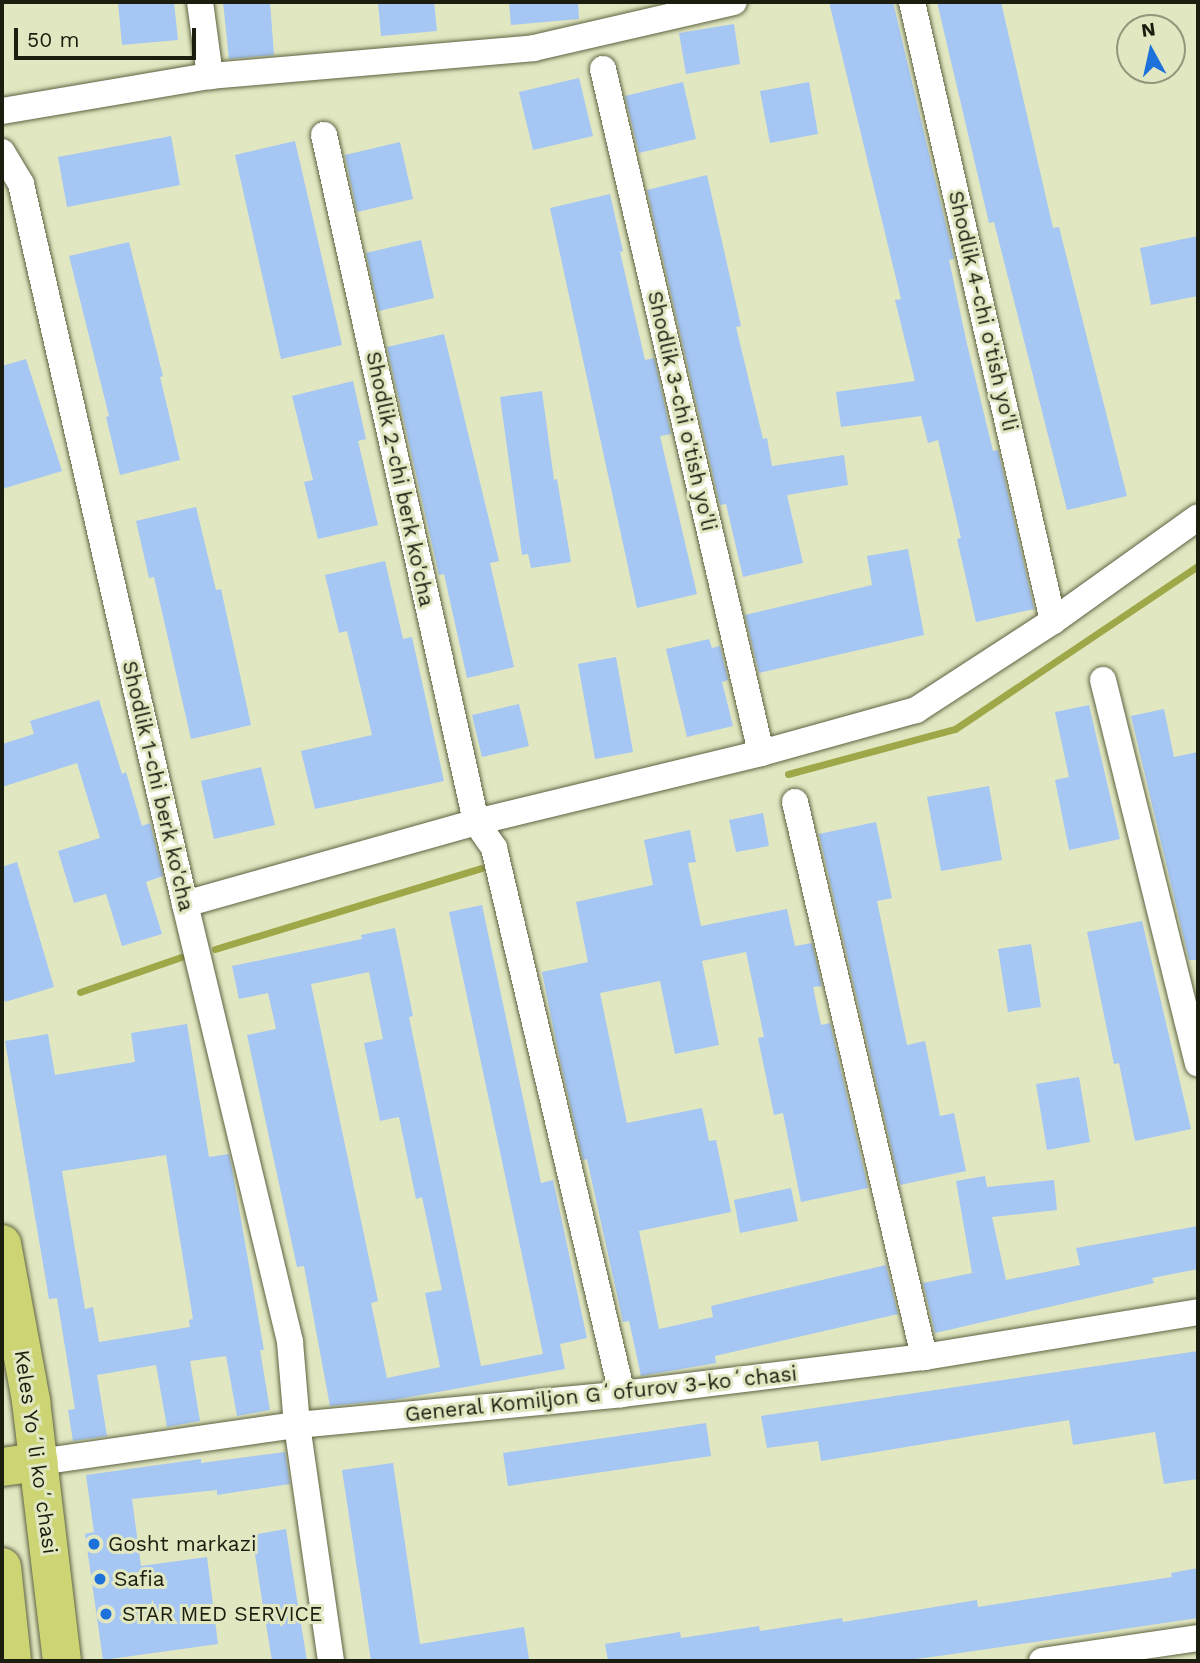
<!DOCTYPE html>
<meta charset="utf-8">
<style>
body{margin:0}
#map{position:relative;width:1200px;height:1663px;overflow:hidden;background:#e1e7c1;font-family:"Work Sans",sans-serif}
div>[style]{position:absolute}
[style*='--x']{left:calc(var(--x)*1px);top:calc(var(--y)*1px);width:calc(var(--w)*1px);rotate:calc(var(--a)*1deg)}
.stream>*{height:7px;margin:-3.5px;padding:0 3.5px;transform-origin:3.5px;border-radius:3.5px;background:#9fa848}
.building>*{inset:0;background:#a6c6f3}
.roads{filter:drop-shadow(0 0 2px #5e6342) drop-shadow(0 0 2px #5e6342)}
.street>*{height:26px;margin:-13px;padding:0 13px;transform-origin:13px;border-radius:13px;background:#fff}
.primary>*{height:38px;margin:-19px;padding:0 19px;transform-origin:19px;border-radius:19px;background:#cdd473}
.dots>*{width:19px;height:19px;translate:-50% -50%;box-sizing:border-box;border:4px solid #e1e7c1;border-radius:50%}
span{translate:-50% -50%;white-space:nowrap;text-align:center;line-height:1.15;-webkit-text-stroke:6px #e1e7c1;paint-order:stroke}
.street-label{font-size:21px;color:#1b1d0f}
.poi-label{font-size:21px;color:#1b1d0f}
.left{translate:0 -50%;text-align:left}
.frame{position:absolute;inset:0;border:4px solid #1b1d0f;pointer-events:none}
.north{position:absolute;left:1116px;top:14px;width:70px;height:70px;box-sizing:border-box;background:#e1e7c1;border:2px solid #92967a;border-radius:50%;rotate:352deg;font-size:19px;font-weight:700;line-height:28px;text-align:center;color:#1b1d0f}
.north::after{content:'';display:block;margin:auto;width:24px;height:32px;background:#1c71db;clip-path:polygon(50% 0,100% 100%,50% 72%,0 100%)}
.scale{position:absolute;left:14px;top:28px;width:182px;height:32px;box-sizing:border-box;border:4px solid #1b1d0f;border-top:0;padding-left:9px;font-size:21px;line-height:24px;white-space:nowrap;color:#1b1d0f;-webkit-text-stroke:5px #e1e7c1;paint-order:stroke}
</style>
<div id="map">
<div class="stream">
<i style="--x:788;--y:774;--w:173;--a:-15.1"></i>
<i style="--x:955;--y:729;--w:293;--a:-33.9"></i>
<i style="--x:215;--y:949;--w:278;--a:-16.9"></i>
<i style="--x:80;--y:992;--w:107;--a:-19.1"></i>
</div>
<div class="building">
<i style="clip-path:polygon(118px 2px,174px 2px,178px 40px,122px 45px)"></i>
<i style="clip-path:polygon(223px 2px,270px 2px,274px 55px,229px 59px)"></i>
<i style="clip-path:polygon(378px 2px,434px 2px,437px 31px,381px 36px)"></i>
<i style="clip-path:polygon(509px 2px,578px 2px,579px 19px,511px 25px)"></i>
<i style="clip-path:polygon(829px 2px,893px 2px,954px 259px,949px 260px,967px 344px,993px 451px,998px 450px,1034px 609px,976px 622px,957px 539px,961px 538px,938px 440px,928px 443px,921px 416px,841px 427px,836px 392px,915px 381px,895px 300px,901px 299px)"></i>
<i style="clip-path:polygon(937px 2px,1001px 2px,1053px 228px,1059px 227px,1127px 496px,1067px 510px,994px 222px,989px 223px)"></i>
<i style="clip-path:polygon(734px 24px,740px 64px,686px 74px,679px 33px)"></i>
<i style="clip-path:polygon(579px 78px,593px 136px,533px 150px,519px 92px)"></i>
<i style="clip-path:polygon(683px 82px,696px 139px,639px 153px,625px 96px)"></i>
<i style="clip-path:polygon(809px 82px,818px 134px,770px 143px,760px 91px)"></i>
<i style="clip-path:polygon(171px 136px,180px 185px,67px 207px,58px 157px)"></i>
<i style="clip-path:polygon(295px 141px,342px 345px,281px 359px,235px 155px)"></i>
<i style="clip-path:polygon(400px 142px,413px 199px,357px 212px,345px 155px)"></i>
<i style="clip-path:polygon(707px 175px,741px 326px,736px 327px,763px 439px,767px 438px,772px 466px,844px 455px,848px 485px,787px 495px,803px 563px,743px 577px,726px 504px,720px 505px,647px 190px)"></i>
<i style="clip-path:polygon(610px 194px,623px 251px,620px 252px,645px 360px,654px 358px,671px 434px,660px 436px,697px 594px,637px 608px,550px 208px)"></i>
<i style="clip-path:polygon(1198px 236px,1198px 296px,1151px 305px,1140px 248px)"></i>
<i style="clip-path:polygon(421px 240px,434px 298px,379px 311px,366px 253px)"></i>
<i style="clip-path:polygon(129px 242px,163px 376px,160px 377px,180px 460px,120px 475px,106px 417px,109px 416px,69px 256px)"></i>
<i style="clip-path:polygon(444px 334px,499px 561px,490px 563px,514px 667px,467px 678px,444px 574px,439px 575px,387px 347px)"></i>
<i style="clip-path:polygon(26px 359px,62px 471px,2px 489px,2px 366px)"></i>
<i style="clip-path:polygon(353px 381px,366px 439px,358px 441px,378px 525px,318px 539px,304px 482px,313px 480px,292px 396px)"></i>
<i style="clip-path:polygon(542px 391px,554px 480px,557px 479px,571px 562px,531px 568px,528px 554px,522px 555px,500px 397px)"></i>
<i style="clip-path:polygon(196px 507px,216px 590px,221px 589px,251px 725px,191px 739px,154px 577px,149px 578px,136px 521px)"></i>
<i style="clip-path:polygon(908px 549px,924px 635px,759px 673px,745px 615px,872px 585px,867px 556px)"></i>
<i style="clip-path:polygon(385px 561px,403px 639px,412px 637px,444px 781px,315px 809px,301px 751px,372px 735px,347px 631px,339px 633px,325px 575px)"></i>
<i style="clip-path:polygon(709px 639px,712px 648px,720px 646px,728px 680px,722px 682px,733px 726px,687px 737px,666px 649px)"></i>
<i style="clip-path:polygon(616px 657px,633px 752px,595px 759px,578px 664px)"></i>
<i style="clip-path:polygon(99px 700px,122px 774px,126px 772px,142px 826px,150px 823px,163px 876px,146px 882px,162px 934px,122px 946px,106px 894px,74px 903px,58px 851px,100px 838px,77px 763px,2px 787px,2px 744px,34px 734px,30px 721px)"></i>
<i style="clip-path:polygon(519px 704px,529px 746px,482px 757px,472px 715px)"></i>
<i style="clip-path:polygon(1089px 705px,1120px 839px,1069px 850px,1055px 780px,1069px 777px,1055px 712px)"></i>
<i style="clip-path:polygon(1164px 709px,1174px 757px,1198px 752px,1198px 960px,1189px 960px,1131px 716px)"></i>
<i style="clip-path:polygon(261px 767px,275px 825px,214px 839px,201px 781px)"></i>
<i style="clip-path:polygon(989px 786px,1002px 860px,941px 871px,927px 797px)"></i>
<i style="clip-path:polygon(763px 813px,769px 846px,736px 852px,729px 820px)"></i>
<i style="clip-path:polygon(876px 822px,892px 898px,877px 901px,907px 1045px,925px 1041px,940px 1116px,954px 1113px,966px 1171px,900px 1185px,819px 834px)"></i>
<i style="clip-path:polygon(690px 830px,696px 862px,688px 863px,701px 926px,787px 909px,795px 946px,812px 943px,822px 986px,813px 987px,821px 1025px,830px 1023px,868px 1188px,801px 1202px,783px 1113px,774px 1115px,758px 1038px,764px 1037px,746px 952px,702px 961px,719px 1045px,675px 1054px,660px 981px,600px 993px,627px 1123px,702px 1108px,709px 1141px,716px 1140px,731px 1212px,639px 1231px,659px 1329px,713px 1317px,711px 1306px,886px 1265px,898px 1314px,715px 1356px,716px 1363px,641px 1376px,629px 1321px,623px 1322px,587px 1159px,583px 1160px,559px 1056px,542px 972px,588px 962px,576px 902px,653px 885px,644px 840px)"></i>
<i style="clip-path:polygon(17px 862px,54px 987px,5px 1002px,2px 990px,2px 867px)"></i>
<i style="clip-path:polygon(evenodd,482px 905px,541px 1183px,553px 1180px,587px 1338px,560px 1344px,565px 1369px,393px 1400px,330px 1406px,304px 1266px,297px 1267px,247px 1035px,276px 1029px,268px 993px,239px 999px,232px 966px,362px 939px,361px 935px,395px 928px,413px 1016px,409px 1017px,481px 1366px,543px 1354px,449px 912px,482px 905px,369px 972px,383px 1039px,364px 1043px,380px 1121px,399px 1117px,416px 1199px,422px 1197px,442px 1290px,425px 1293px,440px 1367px,387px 1378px,371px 1303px,378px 1301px,311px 984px,369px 972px)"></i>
<i style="clip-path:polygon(1142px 921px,1191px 1129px,1135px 1141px,1119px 1063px,1114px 1064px,1087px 932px)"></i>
<i style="clip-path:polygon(1031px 944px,1041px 1007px,1008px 1012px,998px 949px)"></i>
<i style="clip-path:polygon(evenodd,187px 1024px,209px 1157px,229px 1154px,232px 1169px,264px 1350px,260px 1350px,270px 1410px,237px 1416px,226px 1356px,190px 1361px,200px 1421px,167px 1427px,156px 1365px,97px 1375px,107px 1436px,73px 1441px,68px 1410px,75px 1409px,57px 1298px,49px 1299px,5px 1041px,48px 1034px,55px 1075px,135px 1062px,131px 1033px,187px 1024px,166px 1155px,193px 1319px,189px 1320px,190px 1327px,99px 1342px,93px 1307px,85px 1309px,62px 1171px,166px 1155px)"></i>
<i style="clip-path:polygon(1079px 1077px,1090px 1142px,1047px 1150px,1036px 1084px)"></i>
<i style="clip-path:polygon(985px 1176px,987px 1187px,1054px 1180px,1057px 1210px,992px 1217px,1006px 1280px,1080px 1265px,1076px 1248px,1198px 1226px,1198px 1269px,1152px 1278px,1154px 1283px,935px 1333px,923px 1283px,972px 1273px,956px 1181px)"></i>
<i style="clip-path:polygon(791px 1188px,798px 1221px,740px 1233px,734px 1200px)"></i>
<i style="clip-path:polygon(1198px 1351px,1198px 1479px,1164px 1484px,1155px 1432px,1073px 1445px,1069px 1420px,821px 1461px,818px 1441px,767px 1448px,761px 1416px)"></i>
<i style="clip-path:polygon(706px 1423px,711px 1456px,508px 1486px,503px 1453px)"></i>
<i style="clip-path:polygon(285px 1452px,290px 1484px,217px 1495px,217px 1490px,132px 1499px,141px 1566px,207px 1557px,218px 1644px,103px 1660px,85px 1534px,94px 1532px,86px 1475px,201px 1459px,201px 1463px)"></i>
<i style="clip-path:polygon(393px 1463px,420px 1644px,524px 1627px,529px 1659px,371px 1661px,342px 1470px)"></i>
<i style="clip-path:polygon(286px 1529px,291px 1562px,307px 1661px,272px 1661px,262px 1600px,252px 1535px)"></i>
<i style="clip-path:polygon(1198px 1568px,1198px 1618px,939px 1656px,899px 1661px,608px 1661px,605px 1644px,680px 1632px,681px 1638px,759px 1626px,760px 1631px,842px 1618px,843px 1622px,977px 1600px,978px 1607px,1172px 1577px,1171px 1573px)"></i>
</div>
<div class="roads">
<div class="street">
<i style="--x:200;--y:2;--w:75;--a:82.3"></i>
<i style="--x:912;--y:2;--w:635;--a:77.17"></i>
<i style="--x:603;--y:69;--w:702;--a:76.99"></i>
<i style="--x:2;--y:111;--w:211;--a:-9.6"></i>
<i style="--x:210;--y:76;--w:325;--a:-4.9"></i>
<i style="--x:534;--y:48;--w:205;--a:-13"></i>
<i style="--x:324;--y:135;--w:704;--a:77.52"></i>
<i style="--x:476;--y:822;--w:32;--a:55"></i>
<i style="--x:494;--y:848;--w:561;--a:76.81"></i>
<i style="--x:2;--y:152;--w:37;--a:59"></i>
<i style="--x:21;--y:184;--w:738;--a:77.17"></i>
<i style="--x:185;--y:904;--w:450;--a:76.5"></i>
<i style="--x:290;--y:1342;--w:83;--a:85.2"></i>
<i style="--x:297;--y:1425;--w:238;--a:81.8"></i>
<i style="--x:1103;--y:680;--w:395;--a:76.1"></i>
<i style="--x:795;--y:802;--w:570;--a:76.91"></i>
<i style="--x:185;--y:904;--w:302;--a:-15.7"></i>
<i style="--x:476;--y:822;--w:293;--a:-13.6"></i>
<i style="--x:761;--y:753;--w:161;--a:-15.5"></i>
<i style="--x:916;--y:710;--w:163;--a:-33"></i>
<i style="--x:1053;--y:621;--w:178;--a:-35.6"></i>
<i style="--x:39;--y:1462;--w:261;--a:-8.2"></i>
<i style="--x:297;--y:1425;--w:326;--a:-5.4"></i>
<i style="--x:622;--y:1394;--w:304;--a:-7"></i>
<i style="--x:924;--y:1357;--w:278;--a:-9.3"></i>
<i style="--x:1042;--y:1661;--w:158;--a:-8.4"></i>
</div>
<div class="primary">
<i style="--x:2;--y:1244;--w:160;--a:79.5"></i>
<i style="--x:31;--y:1401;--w:262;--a:83.2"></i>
<i style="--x:2;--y:1467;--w:37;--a:-8"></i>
<i style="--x:2;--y:1567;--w:95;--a:83.9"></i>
</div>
</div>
<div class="dots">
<i style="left:94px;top:1544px;background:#1c71db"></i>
<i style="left:100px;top:1579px;background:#1c71db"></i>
<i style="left:106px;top:1614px;background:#1c71db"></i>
</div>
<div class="street-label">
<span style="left:983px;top:311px;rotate:77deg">Shodlik 4-chi o'tish yo'li</span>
<span style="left:682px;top:411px;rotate:77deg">Shodlik 3-chi o'tish yo'li</span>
<span style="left:400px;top:479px;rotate:78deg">Shodlik 2-chi berk ko'cha</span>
<span style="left:158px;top:786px;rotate:77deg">Shodlik 1-chi berk ko'cha</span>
<span style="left:601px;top:1394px;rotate:-6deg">General Komiljon Gʻofurov 3-koʻchasi</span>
<span style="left:36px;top:1452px;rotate:82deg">Keles Yoʻli koʻchasi</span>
</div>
<div class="poi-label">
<span class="left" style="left:108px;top:1544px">Gosht markazi</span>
<span class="left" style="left:114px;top:1579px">Safia</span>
<span class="left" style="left:122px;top:1614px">STAR MED SERVICE</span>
</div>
<div class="frame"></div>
<div class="north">N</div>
<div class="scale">50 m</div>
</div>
